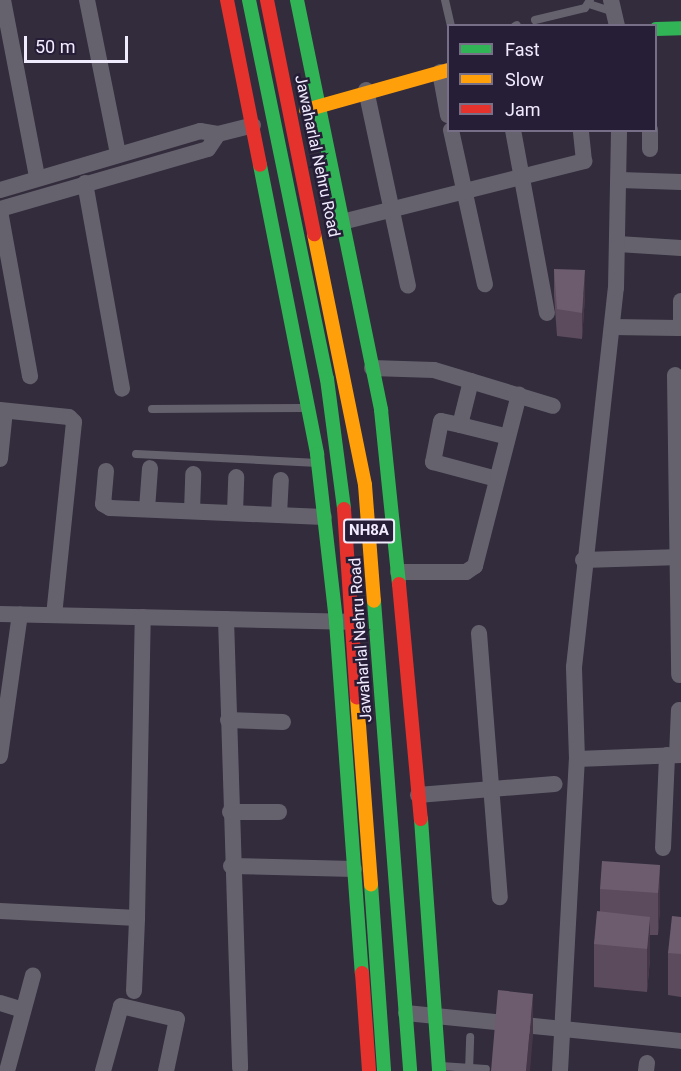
<!DOCTYPE html>
<style>
body{margin:0}
#map{position:relative;width:681px;height:1071px;overflow:hidden;background:#322c3c;font-family:Roboto,sans-serif}
div>[style]{position:absolute}
[style*='--x']{left:calc(var(--x)*1px);top:calc(var(--y)*1px);width:calc(var(--w)*1px);rotate:calc(var(--a)*1deg)}
.lane>*{height:8px;margin:-4px;padding:0 4px;transform-origin:4px;border-radius:4px;background:#66626d}
.street>*{height:16px;margin:-8px;padding:0 8px;transform-origin:8px;border-radius:8px;background:#66626d}
.fast>*{height:14px;margin:-7px;padding:0 7px;transform-origin:7px;border-radius:7px;background:#30b455}
.slow>*{height:14px;margin:-7px;padding:0 7px;transform-origin:7px;border-radius:7px;background:#ff9f0a}
.jam>*{height:14px;margin:-7px;padding:0 7px;transform-origin:7px;border-radius:7px;background:#e5322d}
.wall>*{inset:0;background:#5c4b5c}
.shaded-wall>*{inset:0;background:#453748}
.building>*{inset:0;background:#6c5c6e}
span{translate:-50% -50%;white-space:nowrap;text-align:center;line-height:1.15;-webkit-text-stroke:5px #261d37;paint-order:stroke}
.shield-label span{padding:2px 4px;background:#261d37;border:2px solid;border-radius:4px;-webkit-text-stroke-width:0}
.shield-label{font-size:15px;color:#f1ebfe;font-weight:700}
.street-label{font-size:16px;color:#f1ebfe}
.legend{position:absolute;left:447px;top:24px;width:210px;height:108px;box-sizing:border-box;background:#261d37;border:2px solid #776f87;margin:0;padding:8px 10px;list-style:none;font-size:18px;color:#f1ebfe}
.legend li{display:flex;align-items:center;gap:12px;height:30px}
.legend b{width:30px;border:2px solid #776f87}
.scale{position:absolute;left:24px;top:36px;width:104px;height:27px;box-sizing:border-box;border:3px solid #f1ebfe;border-top:0;padding-left:8px;font-size:18px;line-height:21px;white-space:nowrap;color:#f1ebfe;-webkit-text-stroke:4px #261d37;paint-order:stroke}
</style>
<div id="map">
<div class="lane">
<i style="--x:445;--y:0;--w:27;--a:77"></i>
<i style="--x:589;--y:4;--w:26;--a:18"></i>
<i style="--x:535;--y:20;--w:51;--a:-13.5"></i>
<i style="--x:585;--y:8;--w:9;--a:-58"></i>
<i style="--x:515;--y:26;--w:2;--a:-27"></i>
<i style="--x:152;--y:409;--w:153;--a:-0.4"></i>
<i style="--x:136;--y:454;--w:182;--a:2.8"></i>
<i style="--x:441;--y:1066;--w:45;--a:3.8"></i>
<i style="--x:469;--y:1071;--w:34;--a:-88"></i>
</div>
<div class="street">
<i style="--x:3;--y:0;--w:179;--a:79.1"></i>
<i style="--x:87;--y:0;--w:157;--a:78.6"></i>
<i style="--x:611;--y:0;--w:27;--a:77"></i>
<i style="--x:440;--y:72;--w:44;--a:79.5"></i>
<i style="--x:366;--y:90;--w:200;--a:77.9"></i>
<i style="--x:451;--y:130;--w:158;--a:77.6"></i>
<i style="--x:513;--y:130;--w:186;--a:79.5"></i>
<i style="--x:650;--y:130;--w:19;--a:90"></i>
<i style="--x:620;--y:180;--w:61;--a:1.9"></i>
<i style="--x:85;--y:183;--w:209;--a:79.8"></i>
<i style="--x:0;--y:190;--w:209;--a:-16.4"></i>
<i style="--x:200;--y:131;--w:18;--a:9"></i>
<i style="--x:218;--y:134;--w:36;--a:-14"></i>
<i style="--x:0;--y:209;--w:216;--a:-16.1"></i>
<i style="--x:208;--y:149;--w:18;--a:-56"></i>
<i style="--x:0;--y:211;--w:168;--a:79.7"></i>
<i style="--x:342;--y:222;--w:250;--a:-14.1"></i>
<i style="--x:584;--y:161;--w:31;--a:-96"></i>
<i style="--x:618;--y:244;--w:63;--a:3.6"></i>
<i style="--x:681;--y:301;--w:27;--a:90"></i>
<i style="--x:612;--y:327;--w:66;--a:0.9"></i>
<i style="--x:372;--y:368;--w:62;--a:1.8"></i>
<i style="--x:434;--y:370;--w:124;--a:16.8"></i>
<i style="--x:675;--y:375;--w:300;--a:89.2"></i>
<i style="--x:471;--y:381;--w:45;--a:104"></i>
<i style="--x:460;--y:425;--w:49;--a:14"></i>
<i style="--x:0;--y:410;--w:69;--a:5.8"></i>
<i style="--x:69;--y:417;--w:7;--a:45"></i>
<i style="--x:74;--y:422;--w:194;--a:95.9"></i>
<i style="--x:460;--y:425;--w:19;--a:-168"></i>
<i style="--x:441;--y:421;--w:42;--a:101"></i>
<i style="--x:433;--y:462;--w:66;--a:14.9"></i>
<i style="--x:0;--y:459;--w:48;--a:-84.1"></i>
<i style="--x:106;--y:471;--w:33;--a:95"></i>
<i style="--x:103;--y:504;--w:8;--a:30"></i>
<i style="--x:110;--y:508;--w:214;--a:2.4"></i>
<i style="--x:147;--y:509;--w:41;--a:-85.8"></i>
<i style="--x:192;--y:511;--w:37;--a:-88"></i>
<i style="--x:235;--y:513;--w:36;--a:-88"></i>
<i style="--x:279;--y:515;--w:35;--a:-87"></i>
<i style="--x:583;--y:560;--w:98;--a:-1.8"></i>
<i style="--x:398;--y:572;--w:68;--a:0"></i>
<i style="--x:466;--y:572;--w:11;--a:-34"></i>
<i style="--x:475;--y:566;--w:177;--a:-75.6"></i>
<i style="--x:0;--y:614;--w:347;--a:1.3"></i>
<i style="--x:226;--y:619;--w:449;--a:88.2"></i>
<i style="--x:479;--y:633;--w:265;--a:85.5"></i>
<i style="--x:228;--y:720;--w:55;--a:2.1"></i>
<i style="--x:677;--y:755;--w:45;--a:-87.5"></i>
<i style="--x:0;--y:756;--w:143;--a:-82"></i>
<i style="--x:577;--y:759;--w:104;--a:-2.2"></i>
<i style="--x:418;--y:795;--w:137;--a:-4.6"></i>
<i style="--x:230;--y:812;--w:49;--a:0"></i>
<i style="--x:663;--y:848;--w:93;--a:-87.5"></i>
<i style="--x:231;--y:866;--w:123;--a:1.4"></i>
<i style="--x:0;--y:911;--w:137;--a:2.9"></i>
<i style="--x:137;--y:918;--w:301;--a:-88.9"></i>
<i style="--x:134;--y:991;--w:73;--a:-87.6"></i>
<i style="--x:0;--y:1003;--w:24;--a:17"></i>
<i style="--x:406;--y:1013;--w:276;--a:5.8"></i>
<i style="--x:7;--y:1071;--w:99;--a:-74.8"></i>
<i style="--x:103;--y:1071;--w:67;--a:-74.5"></i>
<i style="--x:121;--y:1006;--w:57;--a:13.1"></i>
<i style="--x:177;--y:1019;--w:53;--a:101.9"></i>
<i style="--x:560;--y:1071;--w:312;--a:-86.9"></i>
<i style="--x:577;--y:759;--w:92;--a:-91.9"></i>
<i style="--x:574;--y:667;--w:381;--a:-83.7"></i>
<i style="--x:616;--y:288;--w:158;--a:-88.9"></i>
<i style="--x:646;--y:1071;--w:8;--a:-83"></i>
</div>
<div class="fast">
<i style="--x:249;--y:0;--w:387;--a:78.4"></i>
<i style="--x:327;--y:379;--w:131;--a:82.5"></i>
<i style="--x:297;--y:0;--w:419;--a:78.4"></i>
<i style="--x:381;--y:410;--w:175;--a:84.1"></i>
<i style="--x:656;--y:29;--w:25;--a:-2"></i>
<i style="--x:260;--y:165;--w:295;--a:78.8"></i>
<i style="--x:317;--y:454;--w:169;--a:83.5"></i>
<i style="--x:336;--y:622;--w:352;--a:85.8"></i>
<i style="--x:374;--y:601;--w:471;--a:85.6"></i>
<i style="--x:421;--y:819;--w:253;--a:85.9"></i>
<i style="--x:371;--y:884;--w:187;--a:86"></i>
</div>
<div class="slow">
<i style="--x:306;--y:110;--w:148;--a:-15.7"></i>
<i style="--x:314;--y:234;--w:256;--a:78.5"></i>
<i style="--x:365;--y:485;--w:116;--a:85.6"></i>
<i style="--x:357;--y:698;--w:187;--a:85.7"></i>
</div>
<div class="jam">
<i style="--x:227;--y:0;--w:168;--a:78.7"></i>
<i style="--x:267;--y:0;--w:239;--a:78.6"></i>
<i style="--x:344;--y:509;--w:189;--a:86.1"></i>
<i style="--x:399;--y:584;--w:236;--a:84.7"></i>
<i style="--x:362;--y:973;--w:98;--a:85.9"></i>
</div>
<div class="wall">
<i style="clip-path:polygon(554px 269px,585px 296px,582px 339px,557px 336px,554px 295px)"></i>
<i style="clip-path:polygon(660px 865px,660px 908px,658px 935px,650px 935px,650px 959px,647px 992px,594px 987px,594px 944px,600px 912px,600px 889px)"></i>
<i style="clip-path:polygon(681px 917px,681px 997px,668px 995px,668px 953px)"></i>
</div>
<div class="shaded-wall">
<i style="clip-path:polygon(585px 270px,585px 296px,582px 339px,582px 313px)"></i>
<i style="clip-path:polygon(660px 865px,660px 908px,658px 935px,658px 893px)"></i>
<i style="clip-path:polygon(650px 917px,650px 959px,647px 992px,647px 949px)"></i>
<i style="clip-path:polygon(533px 994px,533px 1036px,530px 1071px,526px 1071px)"></i>
</div>
<div class="building">
<i style="clip-path:polygon(554px 269px,585px 270px,582px 313px,557px 309px)"></i>
<i style="clip-path:polygon(602px 861px,660px 865px,658px 893px,600px 889px)"></i>
<i style="clip-path:polygon(597px 911px,650px 917px,647px 949px,594px 944px)"></i>
<i style="clip-path:polygon(672px 916px,681px 917px,681px 954px,668px 953px)"></i>
<i style="clip-path:polygon(498px 990px,533px 994px,526px 1071px,491px 1071px)"></i>
</div>
<div class="shield-label">
<span style="left:369px;top:531px">NH8A</span>
</div>
<div class="street-label">
<span style="left:317px;top:156px;rotate:78deg">Jawaharlal Nehru Road</span>
<span style="left:361px;top:640px;rotate:-94deg">Jawaharlal Nehru Road</span>
</div>
<ul class="legend">
<li><b style="height:8px;background:#30b455"></b>Fast</li>
<li><b style="height:8px;background:#ff9f0a"></b>Slow</li>
<li><b style="height:8px;background:#e5322d"></b>Jam</li>
</ul>
<div class="scale">50 m</div>
</div>
